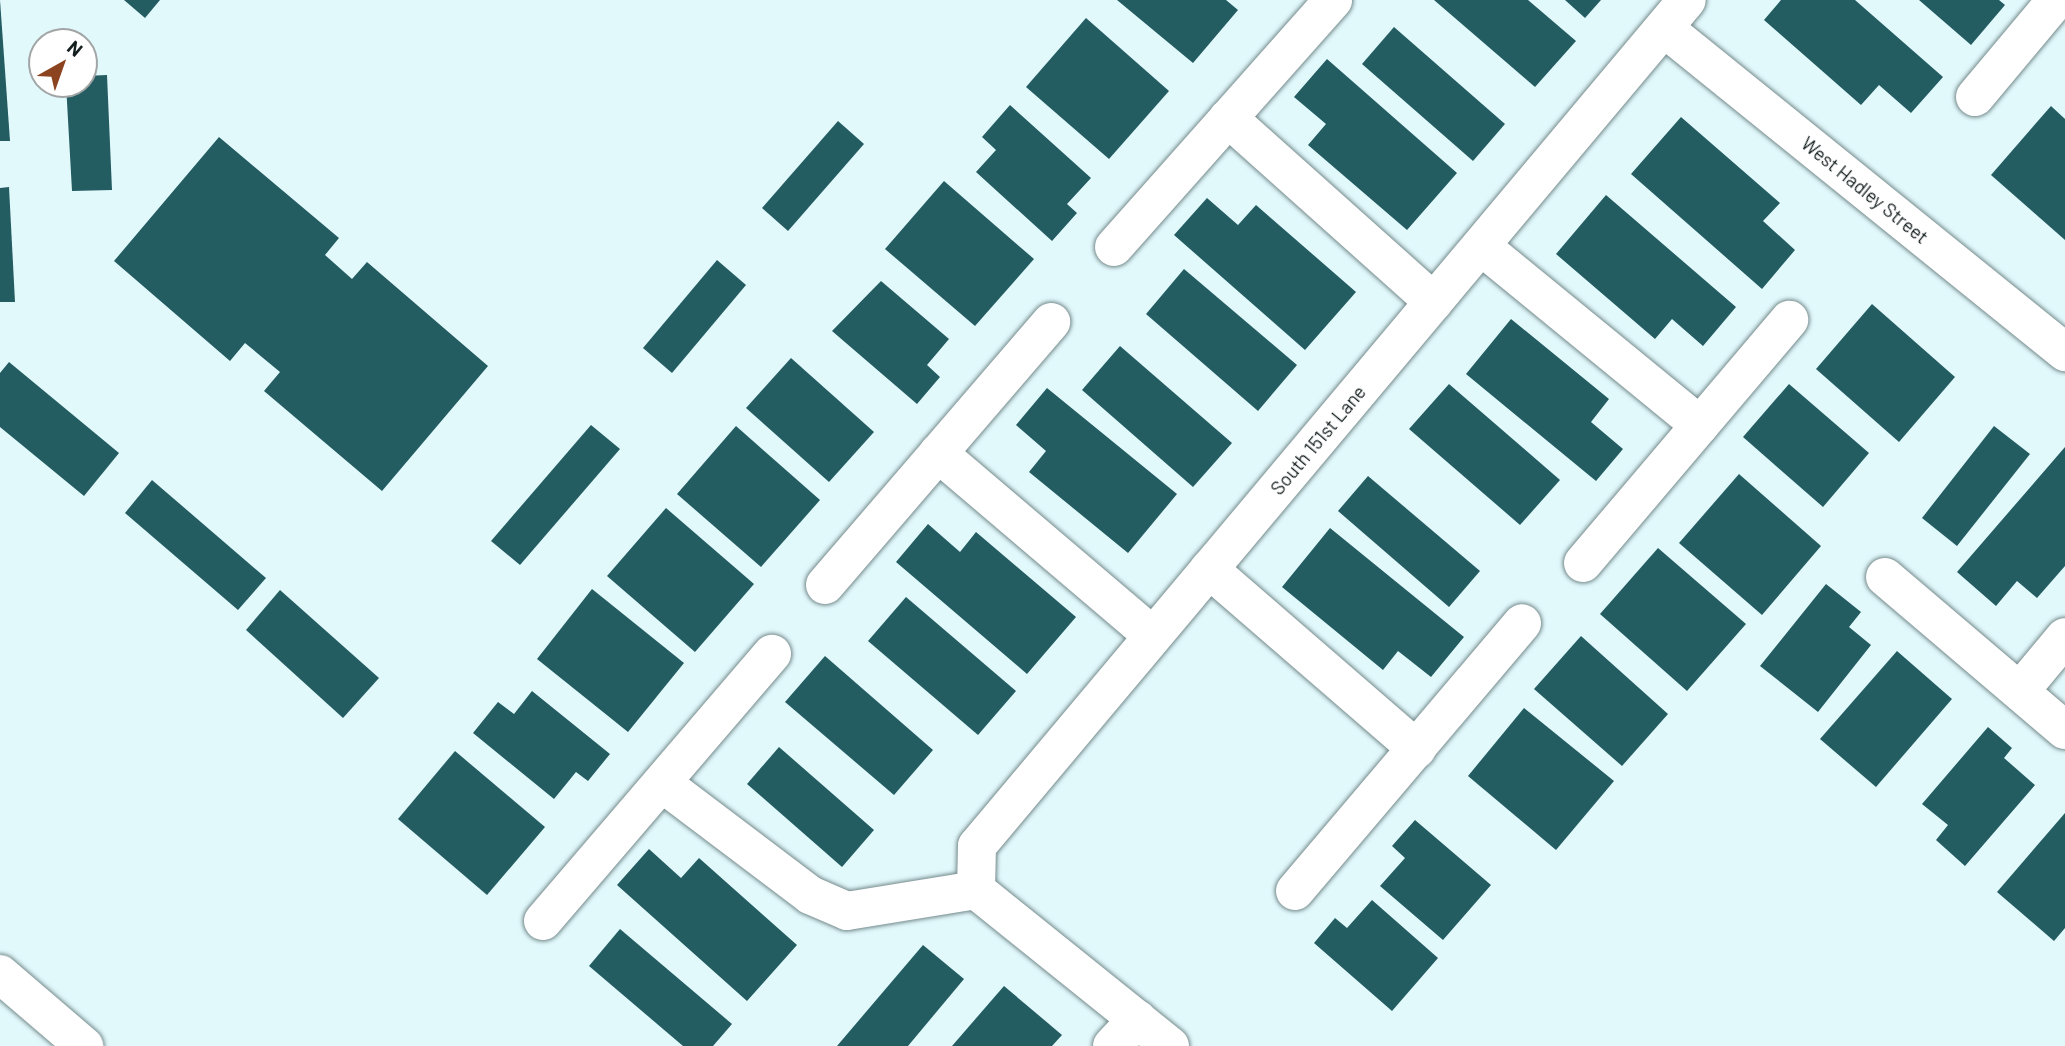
<!DOCTYPE html>
<style>
body{margin:0}
#map{position:relative;width:2065px;height:1046px;overflow:hidden;background:#e2f9fc;font-family:Barlow,sans-serif}
div>[style]{position:absolute}
[style*='--x']{left:calc(var(--x)*1px);top:calc(var(--y)*1px);width:calc(var(--w)*1px);rotate:calc(var(--a)*1deg)}
.building>*{inset:0;background:#235c61}
.roads{filter:drop-shadow(0 0 2px #758a8c) drop-shadow(0 0 2px #758a8c)}
.street>*{height:38px;margin:-19px;padding:0 19px;transform-origin:19px;border-radius:19px;background:#fff}
.secondary>*{height:38px;margin:-19px;padding:0 19px;transform-origin:19px;border-radius:19px;background:#fff}
span{translate:-50% -50%;white-space:nowrap;text-align:center;line-height:1.15;-webkit-text-stroke:7px #fff;paint-order:stroke}
.street-label{font-size:19px;color:#151e1f}
.north{position:absolute;left:28px;top:28px;width:70px;height:70px;box-sizing:border-box;background:#fff;border:2px solid #a1a5a5;border-radius:50%;rotate:40deg;font-size:19px;font-weight:700;line-height:28px;text-align:center;color:#151e1f}
.north::after{content:'';display:block;margin:auto;width:24px;height:32px;background:#8b441f;clip-path:polygon(50% 0,100% 100%,50% 72%,0 100%)}
</style>
<div id="map">
<div class="building">
<i style="clip-path:polygon(0 0,10px 141px,0 141px)"></i>
<i style="clip-path:polygon(124px 0,160px 0,145px 18px)"></i>
<i style="clip-path:polygon(1117px 0,1226px 0,1238px 10px,1193px 63px)"></i>
<i style="clip-path:polygon(1434px 0,1528px 0,1576px 41px,1535px 87px)"></i>
<i style="clip-path:polygon(1565px 0,1601px 0,1585px 18px)"></i>
<i style="clip-path:polygon(1781px 0,1855px 0,1943px 77px,1911px 113px,1879px 85px,1861px 105px,1764px 20px)"></i>
<i style="clip-path:polygon(1919px 0,1999px 0,2005px 5px,1971px 45px)"></i>
<i style="clip-path:polygon(1086px 18px,1169px 91px,1109px 159px,1026px 87px)"></i>
<i style="clip-path:polygon(1394px 27px,1505px 124px,1473px 161px,1362px 64px)"></i>
<i style="clip-path:polygon(1327px 59px,1457px 173px,1407px 230px,1308px 145px,1326px 124px,1294px 97px)"></i>
<i style="clip-path:polygon(107px 75px,112px 190px,72px 191px,66px 84px,84px 84px,84px 76px)"></i>
<i style="clip-path:polygon(1010px 105px,1091px 178px,1067px 204px,1077px 213px,1052px 241px,976px 172px,996px 150px,982px 137px)"></i>
<i style="clip-path:polygon(2051px 106px,2065px 119px,2065px 240px,1991px 175px)"></i>
<i style="clip-path:polygon(1681px 117px,1780px 203px,1763px 221px,1795px 250px,1762px 289px,1631px 174px)"></i>
<i style="clip-path:polygon(838px 121px,864px 144px,788px 231px,762px 208px)"></i>
<i style="clip-path:polygon(219px 137px,339px 238px,325px 255px,352px 279px,367px 262px,488px 366px,382px 491px,264px 391px,280px 372px,245px 343px,230px 361px,114px 261px)"></i>
<i style="clip-path:polygon(944px 181px,1034px 259px,975px 326px,885px 249px)"></i>
<i style="clip-path:polygon(9px 187px,15px 302px,0 302px,0 188px)"></i>
<i style="clip-path:polygon(1606px 195px,1736px 307px,1703px 346px,1672px 319px,1655px 339px,1556px 254px)"></i>
<i style="clip-path:polygon(1207px 198px,1238px 225px,1256px 205px,1356px 292px,1305px 350px,1174px 235px)"></i>
<i style="clip-path:polygon(717px 260px,746px 285px,672px 373px,643px 348px)"></i>
<i style="clip-path:polygon(1184px 269px,1297px 365px,1258px 411px,1146px 314px)"></i>
<i style="clip-path:polygon(881px 281px,949px 339px,927px 365px,940px 377px,917px 404px,832px 331px)"></i>
<i style="clip-path:polygon(1872px 304px,1955px 377px,1899px 442px,1816px 369px)"></i>
<i style="clip-path:polygon(1511px 319px,1609px 399px,1591px 422px,1623px 449px,1596px 481px,1466px 374px)"></i>
<i style="clip-path:polygon(1120px 346px,1232px 443px,1193px 487px,1082px 390px)"></i>
<i style="clip-path:polygon(791px 358px,874px 432px,829px 482px,746px 408px)"></i>
<i style="clip-path:polygon(9px 362px,119px 453px,84px 496px,0 427px,0 373px)"></i>
<i style="clip-path:polygon(1449px 384px,1560px 480px,1520px 525px,1409px 429px)"></i>
<i style="clip-path:polygon(1789px 384px,1869px 453px,1823px 507px,1743px 437px)"></i>
<i style="clip-path:polygon(1047px 388px,1177px 494px,1128px 553px,1029px 472px,1046px 451px,1016px 425px)"></i>
<i style="clip-path:polygon(591px 425px,620px 449px,520px 565px,491px 541px)"></i>
<i style="clip-path:polygon(736px 426px,820px 500px,761px 567px,677px 494px)"></i>
<i style="clip-path:polygon(1994px 426px,2030px 454px,1957px 546px,1922px 518px)"></i>
<i style="clip-path:polygon(2065px 447px,2065px 566px,2037px 598px,2017px 581px,1996px 606px,1957px 572px)"></i>
<i style="clip-path:polygon(1739px 474px,1821px 546px,1762px 615px,1679px 543px)"></i>
<i style="clip-path:polygon(1368px 476px,1480px 571px,1449px 607px,1338px 511px)"></i>
<i style="clip-path:polygon(152px 480px,266px 578px,238px 610px,125px 513px)"></i>
<i style="clip-path:polygon(666px 508px,754px 584px,695px 652px,607px 576px)"></i>
<i style="clip-path:polygon(928px 524px,960px 552px,976px 532px,1076px 617px,1027px 674px,896px 562px)"></i>
<i style="clip-path:polygon(1330px 528px,1464px 637px,1431px 677px,1398px 651px,1383px 670px,1282px 587px)"></i>
<i style="clip-path:polygon(1658px 548px,1746px 624px,1687px 691px,1600px 614px)"></i>
<i style="clip-path:polygon(1826px 584px,1861px 612px,1849px 627px,1871px 645px,1818px 712px,1760px 666px)"></i>
<i style="clip-path:polygon(592px 589px,684px 663px,628px 732px,537px 659px)"></i>
<i style="clip-path:polygon(280px 590px,379px 678px,343px 718px,246px 630px)"></i>
<i style="clip-path:polygon(906px 597px,1016px 691px,978px 735px,868px 641px)"></i>
<i style="clip-path:polygon(1581px 636px,1668px 714px,1622px 766px,1534px 689px)"></i>
<i style="clip-path:polygon(1897px 651px,1952px 699px,1876px 787px,1820px 739px)"></i>
<i style="clip-path:polygon(825px 656px,933px 750px,894px 795px,785px 702px)"></i>
<i style="clip-path:polygon(532px 691px,610px 754px,588px 781px,576px 772px,554px 799px,473px 733px,498px 702px,514px 714px)"></i>
<i style="clip-path:polygon(1524px 708px,1614px 781px,1556px 850px,1468px 776px)"></i>
<i style="clip-path:polygon(1988px 727px,2012px 748px,2004px 758px,2035px 785px,1965px 866px,1936px 840px,1948px 825px,1922px 804px)"></i>
<i style="clip-path:polygon(779px 747px,874px 830px,842px 867px,747px 784px)"></i>
<i style="clip-path:polygon(455px 751px,545px 827px,487px 895px,398px 819px)"></i>
<i style="clip-path:polygon(2065px 813px,2065px 928px,2054px 941px,1997px 892px)"></i>
<i style="clip-path:polygon(1415px 820px,1491px 885px,1443px 940px,1380px 886px,1405px 858px,1392px 846px)"></i>
<i style="clip-path:polygon(649px 849px,681px 878px,699px 858px,797px 945px,747px 1001px,617px 885px)"></i>
<i style="clip-path:polygon(1372px 900px,1438px 958px,1392px 1011px,1314px 943px,1335px 918px,1347px 928px)"></i>
<i style="clip-path:polygon(620px 929px,732px 1024px,713px 1046px,683px 1046px,589px 966px)"></i>
<i style="clip-path:polygon(923px 945px,964px 979px,908px 1046px,837px 1046px)"></i>
<i style="clip-path:polygon(1004px 986px,1062px 1035px,1052px 1046px,952px 1046px)"></i>
</div>
<div class="roads">
<div class="street">
<i style="--x:1664;--y:28;--w:516;--a:38.94"></i>
<i style="--x:1975;--y:97;--w:126;--a:-50.1"></i>
<i style="--x:1228;--y:118;--w:276;--a:41.8"></i>
<i style="--x:1481;--y:246;--w:283;--a:39.3"></i>
<i style="--x:1114;--y:247;--w:330;--a:-48.4"></i>
<i style="--x:938;--y:453;--w:282;--a:40.4"></i>
<i style="--x:1583;--y:563;--w:319;--a:-49.7"></i>
<i style="--x:1209;--y:569;--w:275;--a:40.9"></i>
<i style="--x:1885;--y:577;--w:236;--a:40.4"></i>
<i style="--x:825;--y:585;--w:347;--a:-49.3"></i>
<i style="--x:2020;--y:691;--w:70;--a:-50.2"></i>
<i style="--x:662;--y:783;--w:186;--a:37.1"></i>
<i style="--x:810;--y:895;--w:40;--a:23.4"></i>
<i style="--x:847;--y:911;--w:131;--a:-9.2"></i>
<i style="--x:976;--y:890;--w:44;--a:-88.7"></i>
<i style="--x:977;--y:846;--w:1104;--a:-50"></i>
<i style="--x:976;--y:890;--w:249;--a:38.8"></i>
<i style="--x:1295;--y:891;--w:351;--a:-49.7"></i>
<i style="--x:543;--y:921;--w:352;--a:-49.4"></i>
<i style="--x:1112;--y:1046;--w:37;--a:-47"></i>
</div>
<div class="secondary">
<i style="--x:0;--y:974;--w:111;--a:40.6"></i>
</div>
</div>
<div class="street-label">
<span style="left:1865px;top:190px;rotate:39deg">West Hadley Street</span>
<span style="left:1318px;top:440px;rotate:-50deg">South 151st Lane</span>
</div>
<div class="north">N</div>
</div>
